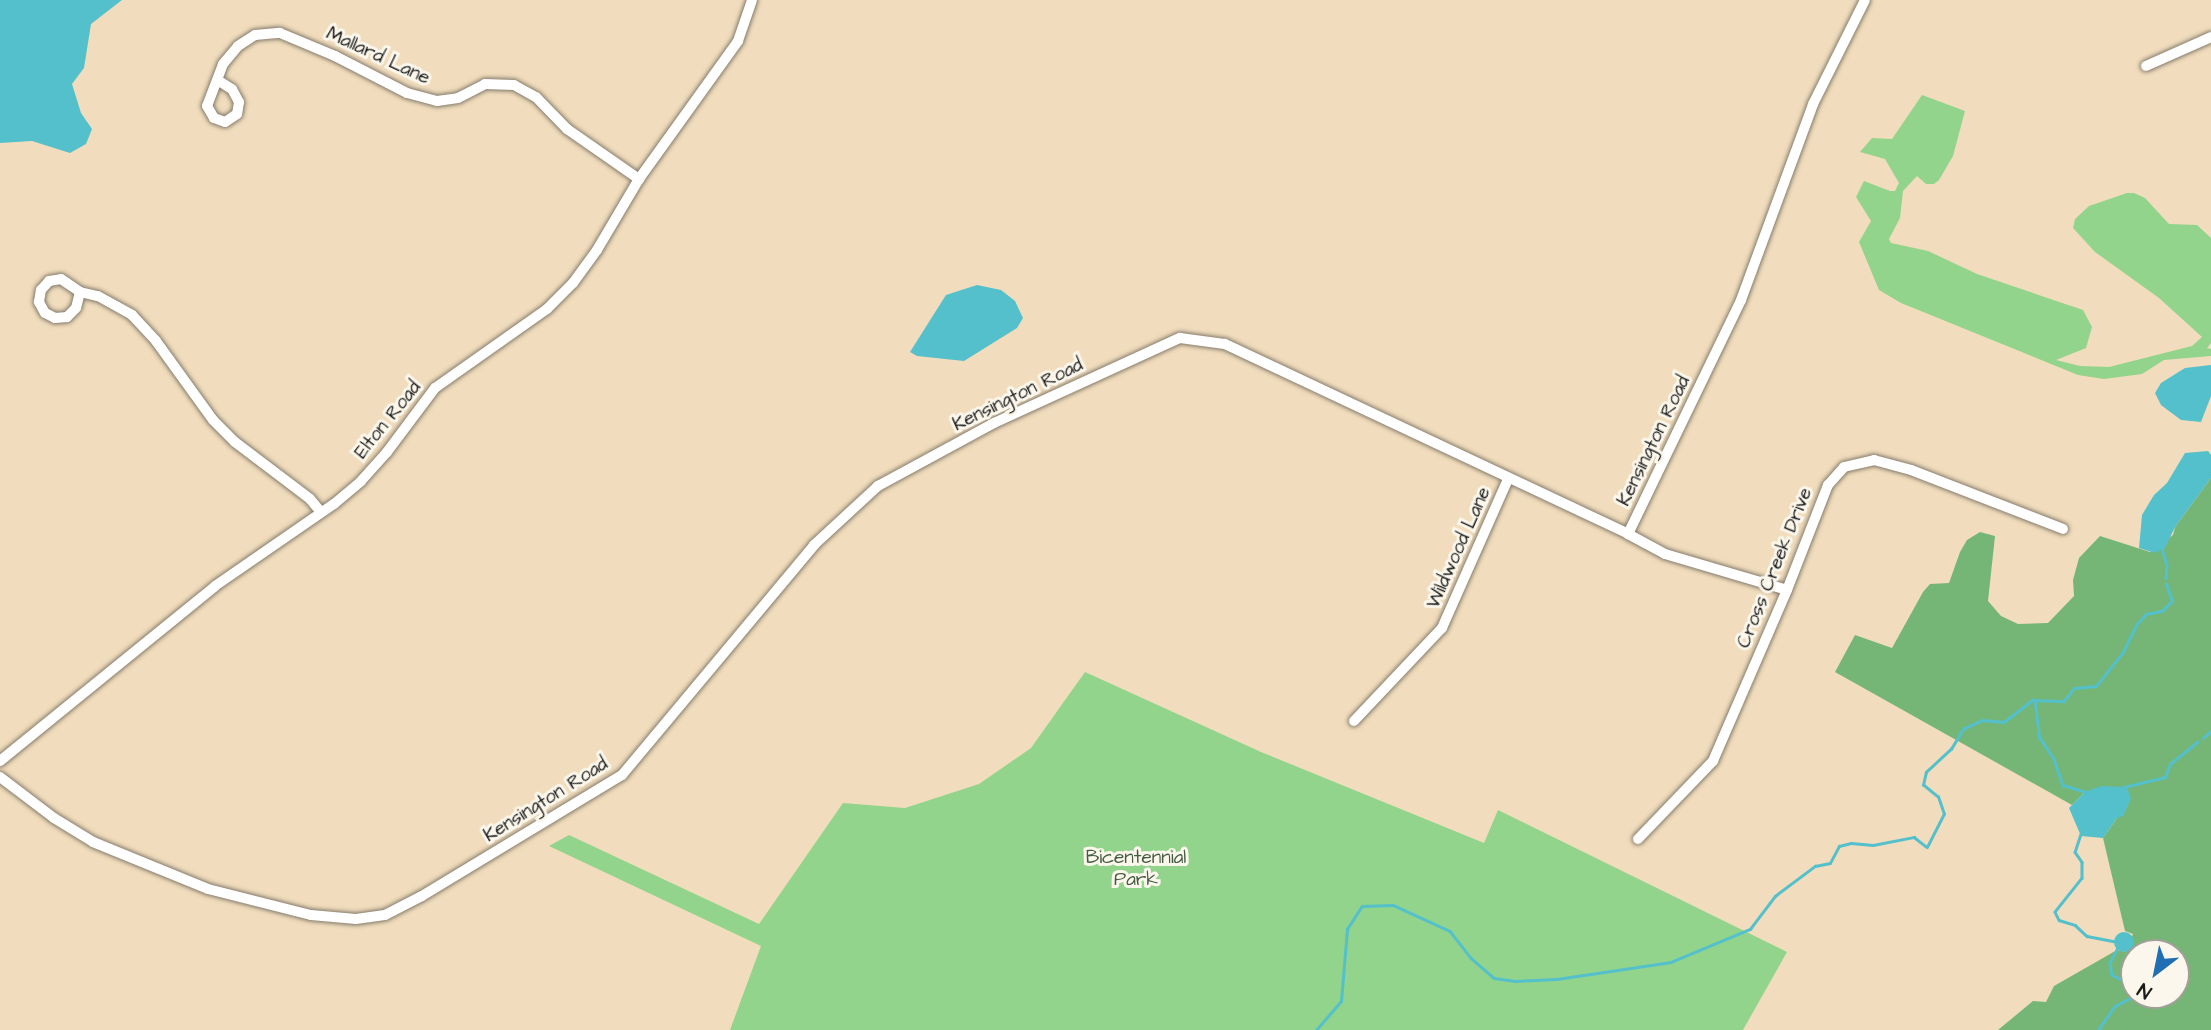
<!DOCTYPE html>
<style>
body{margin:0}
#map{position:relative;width:2211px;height:1030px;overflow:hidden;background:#f1ddbd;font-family:"Architects Daughter",sans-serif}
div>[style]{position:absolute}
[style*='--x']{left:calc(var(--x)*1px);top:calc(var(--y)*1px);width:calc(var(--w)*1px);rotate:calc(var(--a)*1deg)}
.green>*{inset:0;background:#92d48b}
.forest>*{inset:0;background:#75b677}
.water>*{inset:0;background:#53c0cb}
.round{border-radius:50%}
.stream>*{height:2.5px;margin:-1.25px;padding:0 1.25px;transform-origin:1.25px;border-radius:1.25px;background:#53c0cb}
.roads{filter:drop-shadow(0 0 2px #867c6c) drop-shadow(0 0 2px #867c6c)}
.street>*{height:10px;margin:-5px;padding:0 5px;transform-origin:5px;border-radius:5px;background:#fff}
span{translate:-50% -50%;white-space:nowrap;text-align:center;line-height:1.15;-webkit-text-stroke:6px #fbf7ec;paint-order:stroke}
.street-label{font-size:19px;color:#1c1c1c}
.park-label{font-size:19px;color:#455c43}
.north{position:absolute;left:2120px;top:939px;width:70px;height:70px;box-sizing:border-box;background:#fbf7ec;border:2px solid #a29f99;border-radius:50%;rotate:212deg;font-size:19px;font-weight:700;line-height:28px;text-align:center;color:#1c1c1c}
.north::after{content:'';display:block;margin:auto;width:24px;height:32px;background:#1f6fb2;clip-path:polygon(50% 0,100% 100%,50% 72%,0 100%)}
</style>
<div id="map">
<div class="green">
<i style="clip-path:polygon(1922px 95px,1965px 111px,1953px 156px,1939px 180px,1934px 184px,1926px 184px,1917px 176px,1903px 191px,1900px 218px,1889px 239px,1891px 243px,1928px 251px,1977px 274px,2083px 310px,2092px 327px,2086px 348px,2056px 360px,2080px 366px,2109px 367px,2192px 346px,2202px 337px,2159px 298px,2095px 252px,2073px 228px,2075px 219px,2089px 206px,2127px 193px,2134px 193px,2145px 198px,2169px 224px,2197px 225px,2211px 238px,2211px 343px,2207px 348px,2211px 349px,2211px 356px,2164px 360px,2142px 374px,2104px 379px,2078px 375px,1901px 303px,1879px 290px,1859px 242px,1871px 221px,1856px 197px,1864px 181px,1890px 191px,1895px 191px,1899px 183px,1885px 159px,1860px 152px,1872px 138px,1892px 139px)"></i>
<i style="clip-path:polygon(1085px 672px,1261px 752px,1484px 843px,1498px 810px,1787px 952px,1743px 1030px,730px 1030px,761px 946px,549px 846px,569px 835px,759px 924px,843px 803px,905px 808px,979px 784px,1031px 748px)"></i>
</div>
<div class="forest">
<i style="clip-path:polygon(evenodd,2211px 478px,2211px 1030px,1998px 1030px,2033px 1001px,2046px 1002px,2054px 986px,2117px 950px,2125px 952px,2133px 934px,2125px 931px,2103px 838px,2117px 818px,2127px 787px,2085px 792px,2072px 805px,1835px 672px,1855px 635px,1892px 648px,1923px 592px,1930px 584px,1949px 583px,1960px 552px,1967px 540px,1980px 532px,1995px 536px,1988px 601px,2001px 616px,2018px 624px,2048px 623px,2074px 596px,2073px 580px,2079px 558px,2100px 536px,2150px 552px,2173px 535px,2175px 527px,2211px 478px,2134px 953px,2176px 953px,2176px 995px,2134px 995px,2134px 953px)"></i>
</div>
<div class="water">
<i style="clip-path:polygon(0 0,122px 0,91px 24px,84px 68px,72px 84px,81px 113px,92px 129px,86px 144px,70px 153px,32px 141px,0 143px)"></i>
<i style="clip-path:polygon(977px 285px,1001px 290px,1015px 301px,1023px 318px,1017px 328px,964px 361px,917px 356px,910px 352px,946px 295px)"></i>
<i style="clip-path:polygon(2211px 365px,2211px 396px,2201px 422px,2181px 420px,2161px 405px,2155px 393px,2161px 383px,2185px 368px)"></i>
<i style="clip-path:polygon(2208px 451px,2211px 455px,2211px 478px,2175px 527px,2165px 548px,2155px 553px,2139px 548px,2142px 515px,2154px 495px,2167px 483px,2185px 453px)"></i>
<i style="clip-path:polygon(2101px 786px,2127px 787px,2131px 799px,2123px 816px,2117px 818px,2103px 838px,2081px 836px,2069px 808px,2085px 792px)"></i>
<i class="round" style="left:2114px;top:932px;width:20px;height:20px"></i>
</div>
<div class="stream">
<i style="--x:2162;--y:549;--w:16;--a:72"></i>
<i style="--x:2167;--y:564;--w:14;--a:94"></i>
<i style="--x:2035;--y:700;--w:38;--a:83"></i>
<i style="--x:2040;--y:738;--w:25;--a:56"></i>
<i style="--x:2054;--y:759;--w:28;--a:71"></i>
<i style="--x:2063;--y:785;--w:24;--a:17"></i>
<i style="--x:2203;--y:738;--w:11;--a:-41"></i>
<i style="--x:2124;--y:787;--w:42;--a:-13.7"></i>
<i style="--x:2165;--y:777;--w:14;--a:-69"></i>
<i style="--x:2170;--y:764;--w:35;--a:-39"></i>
<i style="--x:2081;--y:834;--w:19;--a:108"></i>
<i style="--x:2075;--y:852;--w:12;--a:55"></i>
<i style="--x:2082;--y:862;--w:16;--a:90"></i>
<i style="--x:2082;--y:878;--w:43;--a:128.5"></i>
<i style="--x:2055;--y:912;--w:9;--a:63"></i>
<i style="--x:2059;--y:920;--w:17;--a:17"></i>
<i style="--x:2075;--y:925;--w:16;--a:43"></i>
<i style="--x:2087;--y:936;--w:31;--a:11"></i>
<i style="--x:2118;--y:948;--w:17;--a:118"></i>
<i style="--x:2110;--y:963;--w:12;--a:81"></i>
<i style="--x:2112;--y:975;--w:14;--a:25"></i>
<i style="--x:2125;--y:981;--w:9;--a:0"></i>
<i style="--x:1316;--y:1030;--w:38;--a:-49"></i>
<i style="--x:1341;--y:1001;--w:72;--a:-85.2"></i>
<i style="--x:1347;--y:929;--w:27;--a:-57"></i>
<i style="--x:1362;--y:906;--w:31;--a:-2"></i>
<i style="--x:1393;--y:905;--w:63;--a:24.5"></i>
<i style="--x:1450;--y:931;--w:34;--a:52"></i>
<i style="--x:1471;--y:958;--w:30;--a:41"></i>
<i style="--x:1494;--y:978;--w:21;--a:8"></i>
<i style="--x:1515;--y:981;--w:42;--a:-2.7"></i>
<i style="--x:1557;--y:979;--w:115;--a:-8.5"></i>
<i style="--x:1671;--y:962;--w:86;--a:-22.7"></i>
<i style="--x:1750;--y:929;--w:41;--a:-52.9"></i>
<i style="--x:1775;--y:896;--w:50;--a:-36.9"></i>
<i style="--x:1815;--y:866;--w:15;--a:-11"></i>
<i style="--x:1830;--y:863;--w:19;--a:-62"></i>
<i style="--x:1839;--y:846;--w:12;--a:-14"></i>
<i style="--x:1851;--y:843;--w:22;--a:5"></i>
<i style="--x:1873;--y:845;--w:42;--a:-11"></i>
<i style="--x:1914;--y:837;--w:16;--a:38"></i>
<i style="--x:1927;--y:847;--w:37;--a:-63"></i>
<i style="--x:1944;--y:814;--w:18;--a:-109"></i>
<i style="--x:1938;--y:797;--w:19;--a:-141"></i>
<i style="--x:1923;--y:785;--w:13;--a:-77"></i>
<i style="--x:1926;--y:772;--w:34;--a:-43"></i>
<i style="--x:1951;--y:749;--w:23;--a:-59"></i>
<i style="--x:1963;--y:729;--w:21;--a:-25"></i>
<i style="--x:1982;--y:720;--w:22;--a:5"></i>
<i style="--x:2004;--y:722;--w:36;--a:-38"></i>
<i style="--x:2032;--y:700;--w:32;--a:2"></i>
<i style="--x:2064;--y:701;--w:16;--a:-52"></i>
<i style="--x:2074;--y:688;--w:22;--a:-5"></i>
<i style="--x:2096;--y:686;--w:43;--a:-51.5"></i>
<i style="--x:2123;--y:652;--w:30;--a:-64"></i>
<i style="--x:2136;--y:625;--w:15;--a:-48"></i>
<i style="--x:2146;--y:614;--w:16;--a:-11"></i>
<i style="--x:2162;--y:611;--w:14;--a:-45"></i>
<i style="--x:2172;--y:601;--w:18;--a:-109"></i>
<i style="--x:2098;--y:1030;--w:29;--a:-55"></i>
<i style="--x:2115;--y:1006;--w:24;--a:-28"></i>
</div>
<div class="roads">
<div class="street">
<i style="--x:2146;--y:66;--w:71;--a:-24"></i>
<i style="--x:219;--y:81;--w:15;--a:32"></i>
<i style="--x:232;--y:89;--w:15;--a:62"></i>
<i style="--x:239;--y:102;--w:12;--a:99"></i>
<i style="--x:237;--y:114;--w:14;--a:146"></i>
<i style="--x:225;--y:122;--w:12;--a:-160"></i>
<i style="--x:214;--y:118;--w:14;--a:-120"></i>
<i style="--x:207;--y:106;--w:45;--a:-69.1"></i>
<i style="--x:223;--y:64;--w:23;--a:-50"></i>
<i style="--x:238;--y:46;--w:20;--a:-33"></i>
<i style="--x:255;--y:35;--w:25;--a:-5"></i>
<i style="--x:280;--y:33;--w:60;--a:22.7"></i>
<i style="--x:335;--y:56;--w:81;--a:27.2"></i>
<i style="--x:407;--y:93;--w:31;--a:15"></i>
<i style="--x:437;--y:101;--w:21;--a:-8"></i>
<i style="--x:458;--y:98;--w:30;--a:-27"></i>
<i style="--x:485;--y:84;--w:29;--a:2"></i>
<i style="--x:514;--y:85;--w:25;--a:29"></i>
<i style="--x:536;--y:97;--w:45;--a:45.9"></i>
<i style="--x:567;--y:129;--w:88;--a:34.8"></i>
<i style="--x:80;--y:292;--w:16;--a:104"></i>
<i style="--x:76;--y:308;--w:13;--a:135"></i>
<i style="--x:67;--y:317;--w:12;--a:175"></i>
<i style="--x:55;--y:318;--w:11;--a:-153"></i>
<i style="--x:45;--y:313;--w:13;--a:-119"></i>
<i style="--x:39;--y:302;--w:12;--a:-81"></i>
<i style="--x:41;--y:290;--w:12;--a:-48"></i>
<i style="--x:49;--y:281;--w:12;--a:-9"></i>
<i style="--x:61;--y:279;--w:23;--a:34"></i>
<i style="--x:80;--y:292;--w:18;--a:13"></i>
<i style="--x:98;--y:296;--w:39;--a:29"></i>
<i style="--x:132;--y:315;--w:35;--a:47"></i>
<i style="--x:156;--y:341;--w:97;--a:54.2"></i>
<i style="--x:213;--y:420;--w:31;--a:45"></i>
<i style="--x:235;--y:442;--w:94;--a:37.2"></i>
<i style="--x:310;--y:499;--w:17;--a:50"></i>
<i style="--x:1628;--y:534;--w:42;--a:28.4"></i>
<i style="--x:1665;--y:554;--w:127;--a:16.4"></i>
<i style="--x:1354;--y:721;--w:128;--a:-46.6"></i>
<i style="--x:1442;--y:628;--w:163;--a:-66.1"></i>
<i style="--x:0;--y:761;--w:277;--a:-39.1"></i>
<i style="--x:215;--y:586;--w:145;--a:-34.6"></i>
<i style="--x:334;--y:504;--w:35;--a:-40"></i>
<i style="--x:361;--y:481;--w:39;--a:-48"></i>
<i style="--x:387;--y:452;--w:80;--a:-53.1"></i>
<i style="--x:435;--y:388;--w:137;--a:-35.2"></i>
<i style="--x:547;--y:309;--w:37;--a:-45"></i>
<i style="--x:573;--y:283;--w:41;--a:-54"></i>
<i style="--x:597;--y:250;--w:82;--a:-59.4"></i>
<i style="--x:639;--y:179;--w:170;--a:-54.3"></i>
<i style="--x:738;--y:41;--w:43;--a:-71.1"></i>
<i style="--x:0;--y:777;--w:68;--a:37.2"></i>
<i style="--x:54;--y:818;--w:46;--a:31.6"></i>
<i style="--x:93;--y:842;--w:124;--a:22.2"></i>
<i style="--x:208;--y:889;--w:106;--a:14.2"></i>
<i style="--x:311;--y:915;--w:45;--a:5.1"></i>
<i style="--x:356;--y:919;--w:29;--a:-8"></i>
<i style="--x:385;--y:915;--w:42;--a:-27.2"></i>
<i style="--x:422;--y:896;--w:234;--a:-31.2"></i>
<i style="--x:622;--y:775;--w:300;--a:-50.1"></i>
<i style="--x:814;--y:545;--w:87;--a:-42.7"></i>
<i style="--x:878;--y:486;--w:132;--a:-28.5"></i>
<i style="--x:994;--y:423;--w:205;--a:-24.6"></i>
<i style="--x:1180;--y:338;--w:45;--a:7.6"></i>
<i style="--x:1225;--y:344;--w:446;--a:25.2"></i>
<i style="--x:1628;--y:534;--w:260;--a:-64.2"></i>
<i style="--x:1741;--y:300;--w:209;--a:-69.8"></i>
<i style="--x:1813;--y:104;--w:116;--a:-63.4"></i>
<i style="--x:1638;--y:839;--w:108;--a:-46.1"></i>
<i style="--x:1713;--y:761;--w:186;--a:-66.6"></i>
<i style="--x:1787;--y:590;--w:113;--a:-68.7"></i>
<i style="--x:1828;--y:485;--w:24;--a:-48"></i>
<i style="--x:1844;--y:467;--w:31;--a:-13"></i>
<i style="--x:1874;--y:460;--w:38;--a:15"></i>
<i style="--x:1911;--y:470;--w:163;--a:21.2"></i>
</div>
</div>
<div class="street-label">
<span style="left:378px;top:56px;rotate:25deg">Mallard Lane</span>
<span style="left:1018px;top:395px;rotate:-26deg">Kensington Road</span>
<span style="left:388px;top:420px;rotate:-51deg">Elton Road</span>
<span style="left:1654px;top:441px;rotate:-64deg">Kensington Road</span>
<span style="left:1459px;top:548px;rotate:-66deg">Wildwood Lane</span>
<span style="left:1775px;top:568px;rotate:-68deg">Cross Creek Drive</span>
<span style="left:546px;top:800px;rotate:-32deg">Kensington Road</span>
</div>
<div class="park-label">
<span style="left:1136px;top:869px">Bicentennial<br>Park</span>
</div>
<div class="north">N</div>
</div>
